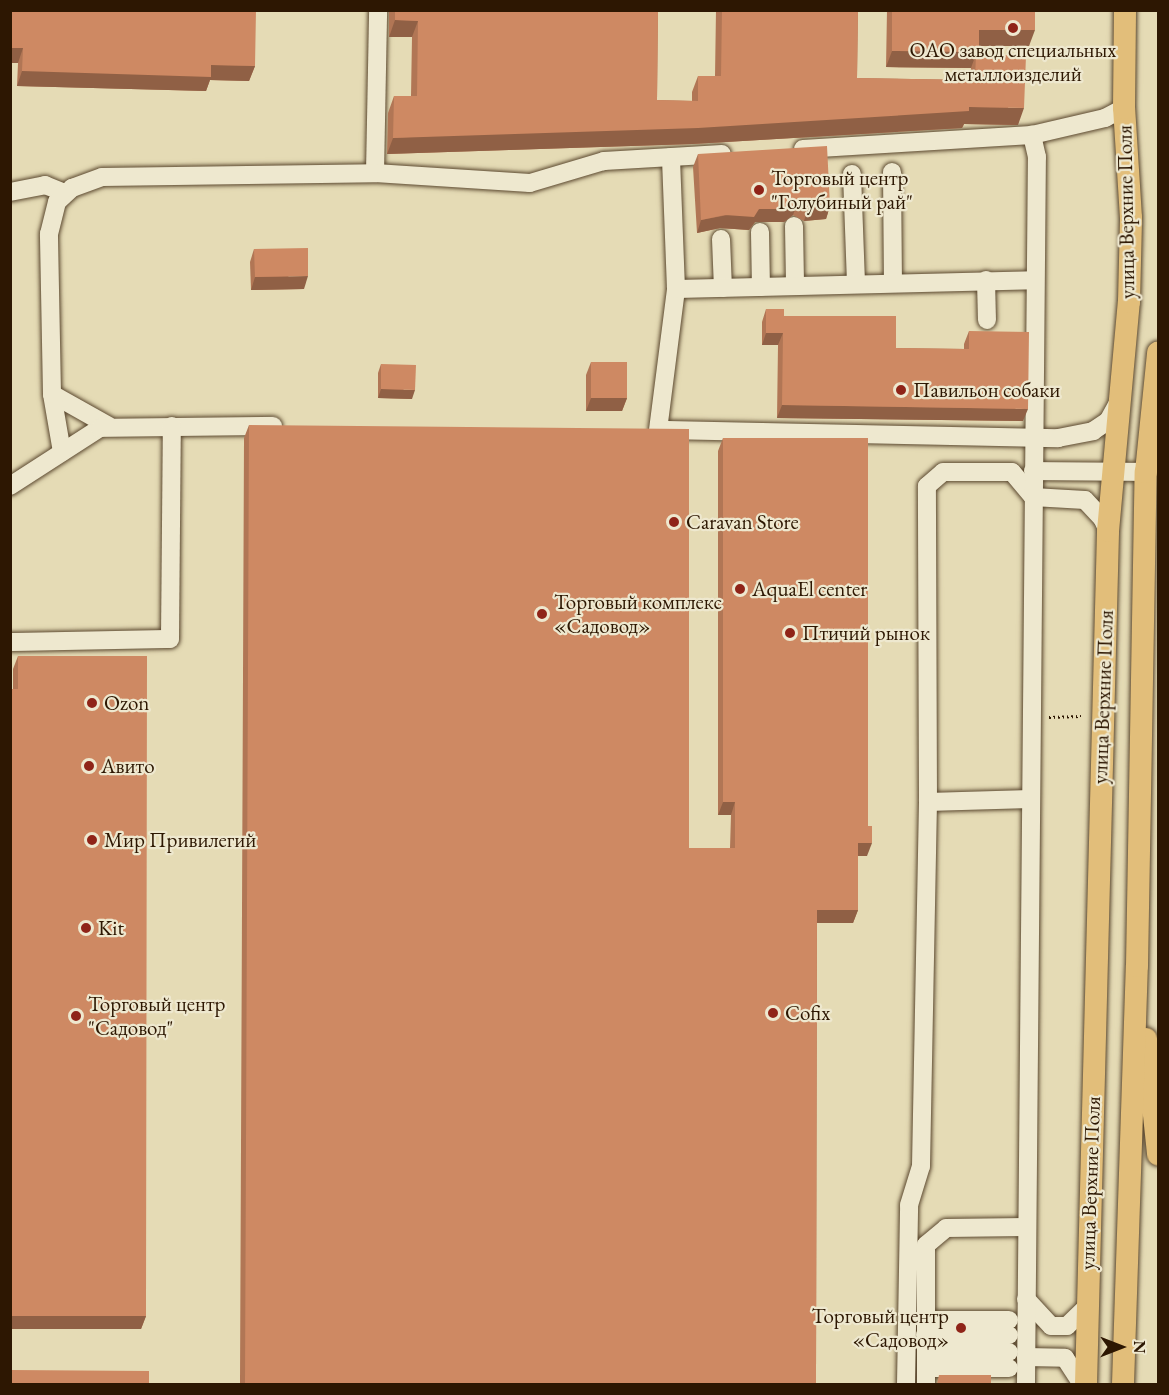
<!DOCTYPE html>
<meta charset="utf-8">
<style>
body{margin:0}
#map{position:relative;width:1169px;height:1395px;overflow:hidden;background:#e5dbb5;font-family:"EB Garamond",serif}
div>[style]{position:absolute}
[style*='--x']{left:calc(var(--x)*1px);top:calc(var(--y)*1px);width:calc(var(--w)*1px);rotate:calc(var(--a)*1deg)}
.path>*{height:3px;margin-top:-1.5px;transform-origin:0;background:repeating-linear-gradient(90deg,#2d1702 0 1.5px,transparent 0 4.5px)}
.roads{filter:drop-shadow(0 0 2px #5b482f) drop-shadow(0 0 2px #5b482f)}
.minor>*{height:18px;margin:-9px;padding:0 9px;transform-origin:9px;border-radius:9px;background:#eee8cf}
.major>*{height:22px;margin:-11px;padding:0 11px;transform-origin:11px;border-radius:11px;background:#e2be7a}
.wall>*{inset:0;background:#b17655}
.shaded-wall>*{inset:0;background:#906045}
.building>*{inset:0;background:#ce8963}
.dots>*{width:16px;height:16px;translate:-50% -50%;box-sizing:border-box;border:3px solid #eee8cf;border-radius:50%}
span{translate:-50% -50%;white-space:nowrap;text-align:center;line-height:1.15;-webkit-text-stroke:4.5px #eee8cf;paint-order:stroke}
.poi-label{font-size:21px;color:#2d1702}
.left{translate:0 -50%;text-align:left}
.right{translate:-100% -50%;text-align:right}
.street-label{font-size:21px;color:#2d1702}
.frame{position:absolute;inset:0;border:12px solid #2d1702;pointer-events:none}
.north{position:absolute;left:1091px;top:1317px;width:60px;height:60px;-webkit-text-stroke:4px #eee8cf;paint-order:stroke;rotate:90deg;font-size:16px;font-weight:700;line-height:24px;text-align:center;color:#2d1702}
.north::after{content:'';display:block;margin:auto;width:21px;height:27px;background:#2d1702;clip-path:polygon(50% 0,100% 100%,50% 72%,0 100%)}
</style>
<div id="map">
<div class="path">
<i style="--x:1049;--y:717;--w:32;--a:-2"></i>
</div>
<div class="roads">
<div class="minor">
<i style="--x:803;--y:149;--w:229;--a:-3.5"></i>
<i style="--x:1032;--y:135;--w:75;--a:-13.1"></i>
<i style="--x:1105;--y:118;--w:21;--a:-28"></i>
<i style="--x:892;--y:172;--w:111;--a:89.5"></i>
<i style="--x:375;--y:173;--w:163;--a:-88.9"></i>
<i style="--x:852;--y:174;--w:110;--a:87.9"></i>
<i style="--x:10;--y:192;--w:36;--a:-11"></i>
<i style="--x:45;--y:185;--w:22;--a:22"></i>
<i style="--x:794;--y:226;--w:60;--a:89"></i>
<i style="--x:760;--y:232;--w:55;--a:89"></i>
<i style="--x:721;--y:239;--w:49;--a:87.7"></i>
<i style="--x:986;--y:280;--w:40;--a:88.6"></i>
<i style="--x:676;--y:289;--w:359;--a:-1.4"></i>
<i style="--x:52;--y:394;--w:65;--a:29.3"></i>
<i style="--x:658;--y:430;--w:142;--a:-82.7"></i>
<i style="--x:676;--y:289;--w:132;--a:-92.2"></i>
<i style="--x:667;--y:430;--w:391;--a:1.2"></i>
<i style="--x:1058;--y:438;--w:36;--a:-11"></i>
<i style="--x:1093;--y:431;--w:18;--a:-34"></i>
<i style="--x:1108;--y:421;--w:23;--a:-61"></i>
<i style="--x:62;--y:452;--w:59;--a:-99.8"></i>
<i style="--x:52;--y:394;--w:160;--a:-91.1"></i>
<i style="--x:49;--y:234;--w:33;--a:-76"></i>
<i style="--x:57;--y:202;--w:21;--a:-43"></i>
<i style="--x:72;--y:188;--w:32;--a:-20"></i>
<i style="--x:102;--y:177;--w:273;--a:-0.8"></i>
<i style="--x:375;--y:173;--w:155;--a:3.7"></i>
<i style="--x:530;--y:183;--w:77;--a:-16.6"></i>
<i style="--x:604;--y:161;--w:118;--a:-3.4"></i>
<i style="--x:1033;--y:471;--w:113;--a:0.5"></i>
<i style="--x:10;--y:486;--w:107;--a:-32.8"></i>
<i style="--x:100;--y:428;--w:173;--a:-0.7"></i>
<i style="--x:10;--y:642;--w:160;--a:-1.1"></i>
<i style="--x:170;--y:639;--w:213;--a:-89.5"></i>
<i style="--x:928;--y:802;--w:102;--a:-1.7"></i>
<i style="--x:1026;--y:1299;--w:37;--a:47"></i>
<i style="--x:1051;--y:1326;--w:16;--a:0"></i>
<i style="--x:1067;--y:1326;--w:28;--a:-44"></i>
<i style="--x:925;--y:1320;--w:84;--a:0"></i>
<i style="--x:925;--y:1335;--w:84;--a:0"></i>
<i style="--x:926;--y:1352;--w:83;--a:0"></i>
<i style="--x:1026;--y:1357;--w:39;--a:1"></i>
<i style="--x:1065;--y:1358;--w:31;--a:57"></i>
<i style="--x:926;--y:1368;--w:83;--a:0"></i>
<i style="--x:906;--y:1384;--w:179;--a:-89"></i>
<i style="--x:909;--y:1205;--w:41;--a:-72.9"></i>
<i style="--x:921;--y:1166;--w:364;--a:-88.9"></i>
<i style="--x:928;--y:802;--w:316;--a:-90.2"></i>
<i style="--x:927;--y:486;--w:21;--a:-41"></i>
<i style="--x:943;--y:472;--w:69;--a:0"></i>
<i style="--x:1012;--y:472;--w:33;--a:50"></i>
<i style="--x:1033;--y:497;--w:52;--a:3.3"></i>
<i style="--x:1085;--y:500;--w:25;--a:47"></i>
<i style="--x:1102;--y:518;--w:14;--a:65"></i>
<i style="--x:926;--y:1384;--w:139;--a:-90"></i>
<i style="--x:926;--y:1245;--w:26;--a:-40"></i>
<i style="--x:946;--y:1228;--w:80;--a:-0.7"></i>
<i style="--x:1026;--y:1384;--w:1227;--a:-89.49"></i>
<i style="--x:1037;--y:157;--w:23;--a:-103"></i>
</div>
<div class="major">
<i style="--x:1146;--y:1039;--w:116;--a:84"></i>
<i style="--x:1086;--y:1384;--w:853;--a:-88.52"></i>
<i style="--x:1108;--y:531;--w:230;--a:-84.8"></i>
<i style="--x:1129;--y:302;--w:84;--a:-88.6"></i>
<i style="--x:1131;--y:218;--w:110;--a:-93.6"></i>
<i style="--x:1124;--y:108;--w:98;--a:-89.4"></i>
<i style="--x:1123;--y:1384;--w:418;--a:-88.1"></i>
<i style="--x:1137;--y:966;--w:494;--a:-89"></i>
<i style="--x:1146;--y:472;--w:120;--a:-84.2"></i>
</div>
</div>
<div class="wall">
<i style="clip-path:polygon(10px 10px,255px 66px,249px 81px,210px 80px,206px 91px,17px 86px,18px 63px,10px 63px)"></i>
<i style="clip-path:polygon(389px 10px,658px 10px,657px 100px,692px 101px,692px 92px,698px 76px,715px 76px,716px 10px,858px 10px,857px 78px,970px 80px,971px 68px,886px 67px,887px 10px,1035px 10px,1029px 46px,979px 46px,978px 54px,1018px 125px,964px 124px,962px 128px,692px 144px,387px 154px,388px 113px,394px 96px,411px 96px,412px 37px,389px 37px)"></i>
<i style="clip-path:polygon(698px 154px,830px 206px,826px 219px,804px 221px,793px 215px,784px 222px,755px 222px,749px 230px,720px 228px,697px 233px,693px 167px)"></i>
<i style="clip-path:polygon(254px 249px,304px 289px,251px 290px,250px 262px)"></i>
<i style="clip-path:polygon(766px 309px,784px 316px,896px 348px,964px 349px,964px 344px,969px 331px,1023px 421px,777px 418px,778px 345px,762px 345px,762px 322px)"></i>
<i style="clip-path:polygon(591px 362px,627px 398px,622px 411px,586px 411px,586px 375px)"></i>
<i style="clip-path:polygon(381px 364px,412px 399px,378px 398px,378px 373px)"></i>
<i style="clip-path:polygon(249px 425px,689px 848px,730px 848px,731px 815px,718px 815px,718px 451px,723px 438px,867px 856px,858px 856px,858px 910px,853px 923px,817px 923px,816px 1384px,240px 1384px,244px 438px)"></i>
<i style="clip-path:polygon(18px 656px,146px 1316px,141px 1329px,13px 689px,13px 669px)"></i>
</div>
<div class="shaded-wall">
<i style="clip-path:polygon(395px 20px,418px 21px,412px 37px,389px 37px)"></i>
<i style="clip-path:polygon(979px 30px,1035px 30px,1029px 46px,973px 46px)"></i>
<i style="clip-path:polygon(10px 48px,23px 48px,18px 63px,10px 63px)"></i>
<i style="clip-path:polygon(892px 51px,979px 52px,976px 60px,976px 54px,971px 68px,886px 67px)"></i>
<i style="clip-path:polygon(211px 65px,255px 66px,249px 81px,210px 80px,206px 91px,17px 86px,22px 71px)"></i>
<i style="clip-path:polygon(969px 107px,1024px 108px,1018px 125px,964px 124px,962px 128px,692px 144px,387px 154px,393px 138px)"></i>
<i style="clip-path:polygon(798px 202px,793px 215px,784px 222px,755px 222px,749px 230px,720px 228px,697px 233px,701px 220px)"></i>
<i style="clip-path:polygon(830px 206px,826px 219px,804px 221px,808px 208px)"></i>
<i style="clip-path:polygon(308px 276px,304px 289px,251px 290px,255px 277px)"></i>
<i style="clip-path:polygon(766px 333px,783px 333px,778px 345px,762px 345px)"></i>
<i style="clip-path:polygon(381px 389px,415px 390px,412px 399px,378px 398px)"></i>
<i style="clip-path:polygon(591px 398px,627px 398px,622px 411px,586px 411px)"></i>
<i style="clip-path:polygon(782px 405px,1028px 409px,1023px 421px,777px 418px)"></i>
<i style="clip-path:polygon(723px 802px,735px 802px,731px 815px,718px 815px)"></i>
<i style="clip-path:polygon(858px 843px,872px 843px,867px 856px,854px 856px)"></i>
<i style="clip-path:polygon(817px 910px,858px 910px,853px 923px,812px 923px)"></i>
<i style="clip-path:polygon(10px 1316px,146px 1316px,141px 1329px,10px 1329px)"></i>
</div>
<div class="building">
<i style="clip-path:polygon(10px 10px,256px 10px,255px 66px,211px 65px,211px 77px,22px 71px,23px 48px,10px 48px)"></i>
<i style="clip-path:polygon(395px 10px,658px 10px,657px 100px,698px 101px,698px 76px,721px 76px,722px 10px,858px 10px,857px 78px,975px 80px,976px 54px,1026px 56px,1024px 108px,969px 107px,969px 111px,698px 128px,393px 138px,394px 96px,417px 96px,418px 21px,395px 20px)"></i>
<i style="clip-path:polygon(892px 10px,1035px 10px,1035px 30px,979px 30px,979px 52px,892px 51px)"></i>
<i style="clip-path:polygon(827px 146px,830px 206px,808px 208px,798px 202px,789px 209px,759px 209px,754px 217px,725px 215px,701px 220px,698px 154px)"></i>
<i style="clip-path:polygon(308px 248px,308px 276px,255px 277px,254px 249px)"></i>
<i style="clip-path:polygon(766px 309px,784px 309px,784px 316px,896px 316px,896px 348px,969px 349px,969px 331px,1029px 332px,1028px 409px,782px 405px,783px 333px,766px 333px)"></i>
<i style="clip-path:polygon(591px 362px,627px 362px,627px 398px,591px 398px)"></i>
<i style="clip-path:polygon(381px 364px,416px 365px,415px 390px,381px 389px)"></i>
<i style="clip-path:polygon(249px 425px,689px 429px,689px 848px,735px 848px,735px 802px,723px 802px,723px 438px,868px 438px,868px 826px,872px 826px,872px 843px,858px 843px,858px 910px,817px 910px,816px 1384px,245px 1384px)"></i>
<i style="clip-path:polygon(18px 656px,147px 656px,146px 1316px,10px 1316px,10px 689px,18px 689px)"></i>
<i style="clip-path:polygon(10px 1370px,149px 1371px,149px 1384px,10px 1384px)"></i>
<i style="clip-path:polygon(939px 1375px,991px 1375px,991px 1384px,937px 1384px)"></i>
</div>
<div class="dots">
<i style="left:1013px;top:28px;background:#8f2418"></i>
<i style="left:759px;top:190px;background:#8f2418"></i>
<i style="left:901px;top:390px;background:#8f2418"></i>
<i style="left:674px;top:522px;background:#8f2418"></i>
<i style="left:740px;top:589px;background:#8f2418"></i>
<i style="left:542px;top:614px;background:#8f2418"></i>
<i style="left:790px;top:633px;background:#8f2418"></i>
<i style="left:92px;top:703px;background:#8f2418"></i>
<i style="left:89px;top:766px;background:#8f2418"></i>
<i style="left:92px;top:840px;background:#8f2418"></i>
<i style="left:86px;top:928px;background:#8f2418"></i>
<i style="left:773px;top:1013px;background:#8f2418"></i>
<i style="left:76px;top:1016px;background:#8f2418"></i>
<i style="left:961px;top:1328px;background:#8f2418"></i>
</div>
<div class="poi-label">
<span style="left:1013px;top:62px">ОАО завод специальных<br>металлоизделий</span>
<span class="left" style="left:771px;top:190px">Торговый центр<br>"Голубиный рай"</span>
<span class="left" style="left:913px;top:390px">Павильон собаки</span>
<span class="left" style="left:686px;top:522px">Caravan Store</span>
<span class="left" style="left:752px;top:589px">AquaEl center</span>
<span class="left" style="left:554px;top:614px">Торговый комплекс<br>«Садовод»</span>
<span class="left" style="left:802px;top:633px">Птичий рынок</span>
<span class="left" style="left:104px;top:703px">Ozon</span>
<span class="left" style="left:101px;top:766px">Авито</span>
<span class="left" style="left:104px;top:840px">Мир Привилегий</span>
<span class="left" style="left:98px;top:928px">Kit</span>
<span class="left" style="left:88px;top:1016px">Торговый центр<br>"Садовод"</span>
<span class="left" style="left:785px;top:1013px">Cofix</span>
<span class="right" style="left:949px;top:1328px">Торговый центр<br>«Садовод»</span>
</div>
<div class="street-label">
<span style="left:1126px;top:212px;rotate:-91deg">улица Верхние Поля</span>
<span style="left:1103px;top:697px;rotate:-88deg">улица Верхние Поля</span>
<span style="left:1090px;top:1183px;rotate:-88deg">улица Верхние Поля</span>
</div>
<div class="frame"></div>
<div class="north">N</div>
</div>
